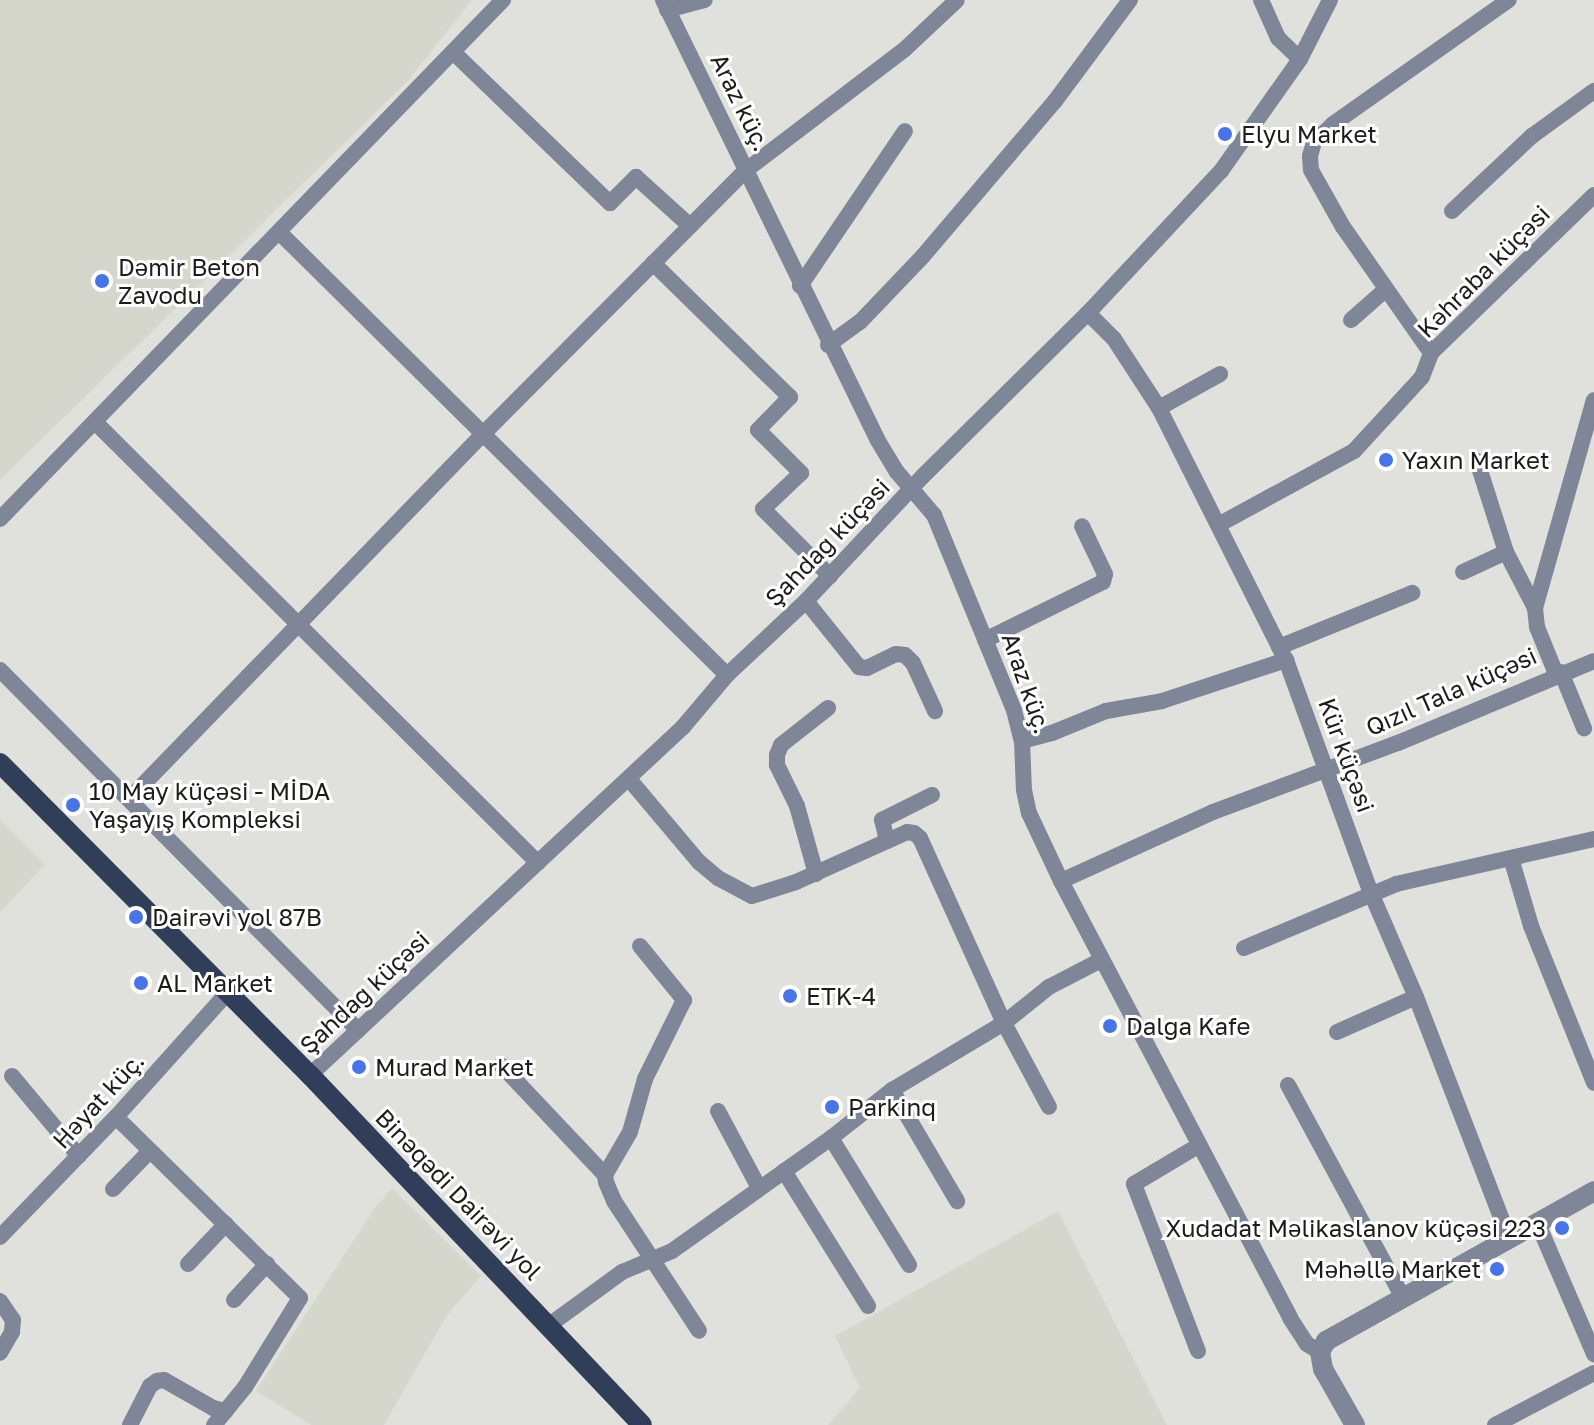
<!DOCTYPE html>
<meta charset="utf-8">
<style>
body{margin:0}
#map{position:relative;width:1594px;height:1425px;overflow:hidden;background:#e0e1dd;font-family:"Golos Text",sans-serif}
div>[style]{position:absolute}
[style*='--x']{left:calc(var(--x)*1px);top:calc(var(--y)*1px);width:calc(var(--w)*1px);rotate:calc(var(--a)*1deg)}
.built>*{inset:0;background:#d6d7cc}
.minor>*{height:16px;margin:-8px;padding:0 8px;transform-origin:8px;border-radius:8px;background:#7e8697}
.tertiary>*{height:20px;margin:-10px;padding:0 10px;transform-origin:10px;border-radius:10px;background:#7e8697}
.primary>*{height:20px;margin:-10px;padding:0 10px;transform-origin:10px;border-radius:10px;background:#313e5a}
.dots>*{width:22px;height:22px;translate:-50% -50%;box-sizing:border-box;border:4px solid #fff;border-radius:50%}
span{translate:-50% -50%;white-space:nowrap;text-align:center;line-height:1.15;-webkit-text-stroke:6px #fff;paint-order:stroke}
.street-label{font-size:24px;color:#1c1c1b}
.poi-label{font-size:24px;color:#1c1c1b}
.left{translate:0 -50%;text-align:left}
.right{translate:-100% -50%;text-align:right}
</style>
<div id="map">
<div class="built">
<i style="clip-path:polygon(0 0,472px 0,407px 82px,0 480px)"></i>
<i style="clip-path:polygon(0 820px,45px 865px,0 912px)"></i>
<i style="clip-path:polygon(392px 1188px,481px 1276px,447px 1315px,384px 1425px,311px 1425px,256px 1391px,374px 1209px)"></i>
<i style="clip-path:polygon(1058px 1211px,1167px 1425px,828px 1425px,860px 1388px,835px 1336px)"></i>
</div>
<div class="minor">
<i style="--x:663;--y:0;--w:488;--a:64"></i>
<i style="--x:877;--y:439;--w:39;--a:59"></i>
<i style="--x:897;--y:472;--w:57;--a:49.3"></i>
<i style="--x:934;--y:515;--w:211;--a:67.7"></i>
<i style="--x:1014;--y:710;--w:32;--a:76"></i>
<i style="--x:1022;--y:741;--w:49;--a:87.7"></i>
<i style="--x:1024;--y:790;--w:24;--a:78"></i>
<i style="--x:1029;--y:813;--w:75;--a:64.8"></i>
<i style="--x:1061;--y:881;--w:493;--a:62.3"></i>
<i style="--x:1290;--y:1318;--w:31;--a:57"></i>
<i style="--x:1307;--y:1344;--w:15;--a:32"></i>
<i style="--x:1261;--y:0;--w:42;--a:65.9"></i>
<i style="--x:1278;--y:38;--w:30;--a:44"></i>
<i style="--x:667;--y:10;--w:39;--a:-15"></i>
<i style="--x:453;--y:52;--w:218;--a:43.9"></i>
<i style="--x:610;--y:203;--w:37;--a:-45"></i>
<i style="--x:636;--y:177;--w:73;--a:42.2"></i>
<i style="--x:1452;--y:211;--w:110;--a:-43.2"></i>
<i style="--x:1532;--y:136;--w:77;--a:-36"></i>
<i style="--x:279;--y:232;--w:630;--a:44.68"></i>
<i style="--x:653;--y:263;--w:192;--a:44.4"></i>
<i style="--x:790;--y:397;--w:46;--a:134.1"></i>
<i style="--x:758;--y:430;--w:61;--a:45"></i>
<i style="--x:801;--y:473;--w:52;--a:136.5"></i>
<i style="--x:763;--y:509;--w:95;--a:45"></i>
<i style="--x:800;--y:286;--w:187;--a:-55.9"></i>
<i style="--x:1088;--y:313;--w:37;--a:45"></i>
<i style="--x:1114;--y:339;--w:82;--a:56.9"></i>
<i style="--x:1159;--y:408;--w:282;--a:63.3"></i>
<i style="--x:1286;--y:660;--w:248;--a:70"></i>
<i style="--x:1371;--y:893;--w:113;--a:66.6"></i>
<i style="--x:1416;--y:997;--w:261;--a:68.9"></i>
<i style="--x:1351;--y:320;--w:45;--a:-41.4"></i>
<i style="--x:828;--y:345;--w:39;--a:-36"></i>
<i style="--x:860;--y:322;--w:91;--a:-46.3"></i>
<i style="--x:923;--y:256;--w:204;--a:-49.6"></i>
<i style="--x:1055;--y:101;--w:126;--a:-53.4"></i>
<i style="--x:1431;--y:353;--w:154;--a:-124.9"></i>
<i style="--x:1343;--y:227;--w:65;--a:-119.3"></i>
<i style="--x:1311;--y:170;--w:14;--a:-94"></i>
<i style="--x:1310;--y:156;--w:15;--a:-74"></i>
<i style="--x:1314;--y:142;--w:26;--a:-43"></i>
<i style="--x:1333;--y:124;--w:215;--a:-35.2"></i>
<i style="--x:1159;--y:408;--w:70;--a:-29.1"></i>
<i style="--x:95;--y:422;--w:625;--a:44.87"></i>
<i style="--x:1477;--y:461;--w:96;--a:72.3"></i>
<i style="--x:1506;--y:552;--w:63;--a:62.6"></i>
<i style="--x:0;--y:519;--w:723;--a:-45.9"></i>
<i style="--x:1220;--y:524;--w:153;--a:-28.6"></i>
<i style="--x:1354;--y:451;--w:100;--a:-47.4"></i>
<i style="--x:1422;--y:377;--w:26;--a:-69"></i>
<i style="--x:1431;--y:353;--w:227;--a:-44.1"></i>
<i style="--x:1463;--y:572;--w:47;--a:-24.9"></i>
<i style="--x:806;--y:601;--w:85;--a:51.2"></i>
<i style="--x:859;--y:667;--w:8;--a:7"></i>
<i style="--x:867;--y:668;--w:32;--a:-26"></i>
<i style="--x:896;--y:654;--w:9;--a:6"></i>
<i style="--x:905;--y:655;--w:11;--a:45"></i>
<i style="--x:913;--y:663;--w:53;--a:65.4"></i>
<i style="--x:985;--y:640;--w:131;--a:-26.2"></i>
<i style="--x:1103;--y:582;--w:8;--a:-76"></i>
<i style="--x:1105;--y:574;--w:53;--a:-115.6"></i>
<i style="--x:1279;--y:647;--w:144;--a:-22.1"></i>
<i style="--x:0;--y:670;--w:508;--a:45.16"></i>
<i style="--x:1561;--y:672;--w:61;--a:67.7"></i>
<i style="--x:1556;--y:674;--w:51;--a:-112"></i>
<i style="--x:1537;--y:627;--w:19;--a:-96"></i>
<i style="--x:1535;--y:608;--w:216;--a:-74.2"></i>
<i style="--x:1022;--y:741;--w:31;--a:-15"></i>
<i style="--x:1052;--y:733;--w:58;--a:-22.2"></i>
<i style="--x:1106;--y:711;--w:57;--a:-10.1"></i>
<i style="--x:1162;--y:701;--w:131;--a:-18.3"></i>
<i style="--x:629;--y:779;--w:109;--a:49.9"></i>
<i style="--x:699;--y:862;--w:25;--a:40"></i>
<i style="--x:718;--y:878;--w:38;--a:28"></i>
<i style="--x:752;--y:896;--w:46;--a:-17.7"></i>
<i style="--x:796;--y:882;--w:122;--a:-24.2"></i>
<i style="--x:907;--y:832;--w:7;--a:8"></i>
<i style="--x:914;--y:833;--w:8;--a:40"></i>
<i style="--x:920;--y:838;--w:203;--a:65.6"></i>
<i style="--x:1004;--y:1023;--w:95;--a:61.8"></i>
<i style="--x:130;--y:798;--w:507;--a:-45.88"></i>
<i style="--x:483;--y:434;--w:371;--a:-45.1"></i>
<i style="--x:745;--y:171;--w:201;--a:-37.3"></i>
<i style="--x:905;--y:49;--w:71;--a:-43.3"></i>
<i style="--x:887;--y:841;--w:22;--a:-103"></i>
<i style="--x:882;--y:820;--w:56;--a:-26.6"></i>
<i style="--x:1511;--y:858;--w:71;--a:73.6"></i>
<i style="--x:1531;--y:926;--w:169;--a:68.1"></i>
<i style="--x:816;--y:874;--w:71;--a:-105.6"></i>
<i style="--x:797;--y:806;--w:46;--a:-116"></i>
<i style="--x:777;--y:765;--w:10;--a:-90"></i>
<i style="--x:777;--y:755;--w:11;--a:-68"></i>
<i style="--x:781;--y:745;--w:60;--a:-38.2"></i>
<i style="--x:1061;--y:881;--w:167;--a:-24.4"></i>
<i style="--x:1213;--y:812;--w:197;--a:-20.5"></i>
<i style="--x:1398;--y:743;--w:212;--a:-22.7"></i>
<i style="--x:640;--y:946;--w:70;--a:50.8"></i>
<i style="--x:684;--y:1000;--w:88;--a:116.3"></i>
<i style="--x:645;--y:1079;--w:55;--a:105.8"></i>
<i style="--x:630;--y:1132;--w:50;--a:120.2"></i>
<i style="--x:605;--y:1175;--w:7;--a:82"></i>
<i style="--x:606;--y:1182;--w:21;--a:67"></i>
<i style="--x:614;--y:1201;--w:155;--a:56.8"></i>
<i style="--x:1244;--y:948;--w:165;--a:-22.8"></i>
<i style="--x:1396;--y:884;--w:203;--a:-12.8"></i>
<i style="--x:1337;--y:1032;--w:86;--a:-23.9"></i>
<i style="--x:501;--y:1065;--w:151;--a:46.6"></i>
<i style="--x:310;--y:1075;--w:510;--a:-43.01"></i>
<i style="--x:683;--y:727;--w:68;--a:-49.8"></i>
<i style="--x:727;--y:675;--w:108;--a:-43.1"></i>
<i style="--x:806;--y:601;--w:171;--a:-46.9"></i>
<i style="--x:923;--y:476;--w:232;--a:-44.7"></i>
<i style="--x:1088;--y:313;--w:195;--a:-46.9"></i>
<i style="--x:1221;--y:171;--w:137;--a:-54.8"></i>
<i style="--x:1300;--y:59;--w:66;--a:-63"></i>
<i style="--x:12;--y:1076;--w:104;--a:50.1"></i>
<i style="--x:1288;--y:1085;--w:242;--a:61.6"></i>
<i style="--x:892;--y:1090;--w:129;--a:59.6"></i>
<i style="--x:718;--y:1111;--w:85;--a:61.9"></i>
<i style="--x:116;--y:1117;--w:258;--a:44.5"></i>
<i style="--x:300;--y:1298;--w:105;--a:121.7"></i>
<i style="--x:245;--y:1387;--w:49;--a:129.2"></i>
<i style="--x:831;--y:1138;--w:149;--a:58.4"></i>
<i style="--x:784;--y:1171;--w:159;--a:58.1"></i>
<i style="--x:113;--y:1189;--w:53;--a:-45.8"></i>
<i style="--x:1538;--y:1224;--w:142;--a:66.7"></i>
<i style="--x:0;--y:1237;--w:167;--a:-46"></i>
<i style="--x:116;--y:1117;--w:168;--a:-48.1"></i>
<i style="--x:188;--y:1264;--w:55;--a:-46.5"></i>
<i style="--x:234;--y:1300;--w:49;--a:-47.5"></i>
<i style="--x:0;--y:1301;--w:23;--a:56"></i>
<i style="--x:13;--y:1320;--w:12;--a:95"></i>
<i style="--x:12;--y:1332;--w:24;--a:120"></i>
<i style="--x:548;--y:1326;--w:92;--a:-36.1"></i>
<i style="--x:622;--y:1272;--w:54;--a:-22.8"></i>
<i style="--x:672;--y:1251;--w:195;--a:-35.4"></i>
<i style="--x:831;--y:1138;--w:78;--a:-38.2"></i>
<i style="--x:892;--y:1090;--w:131;--a:-30.9"></i>
<i style="--x:1004;--y:1023;--w:58;--a:-38.7"></i>
<i style="--x:1049;--y:987;--w:59;--a:-27.4"></i>
<i style="--x:1198;--y:1351;--w:179;--a:-111"></i>
<i style="--x:1134;--y:1184;--w:74;--a:-30.7"></i>
<i style="--x:130;--y:1425;--w:44;--a:-62.9"></i>
<i style="--x:150;--y:1386;--w:9;--a:-36"></i>
<i style="--x:157;--y:1381;--w:7;--a:-8"></i>
<i style="--x:164;--y:1380;--w:56;--a:29.7"></i>
<i style="--x:213;--y:1408;--w:13;--a:13"></i>
<i style="--x:1495;--y:1425;--w:112;--a:-27.7"></i>
</div>
<div class="tertiary">
<i style="--x:1355;--y:1425;--w:64;--a:-119.7"></i>
<i style="--x:1323;--y:1369;--w:17;--a:-100"></i>
<i style="--x:1320;--y:1352;--w:13;--a:-61"></i>
<i style="--x:1326;--y:1341;--w:307;--a:-29.2"></i>
</div>
<div class="primary">
<i style="--x:0;--y:763;--w:440;--a:45.2"></i>
<i style="--x:310;--y:1075;--w:482;--a:46.5"></i>
</div>
<div class="dots">
<i style="left:1225px;top:134px;background:#4874e6"></i>
<i style="left:102px;top:281px;background:#4874e6"></i>
<i style="left:1386px;top:460px;background:#4874e6"></i>
<i style="left:73px;top:805px;background:#4874e6"></i>
<i style="left:136px;top:917px;background:#4874e6"></i>
<i style="left:141px;top:983px;background:#4874e6"></i>
<i style="left:790px;top:996px;background:#4874e6"></i>
<i style="left:1110px;top:1026px;background:#4874e6"></i>
<i style="left:359px;top:1067px;background:#4874e6"></i>
<i style="left:832px;top:1107px;background:#4874e6"></i>
<i style="left:1562px;top:1228px;background:#4874e6"></i>
<i style="left:1497px;top:1269px;background:#4874e6"></i>
</div>
<div class="street-label">
<span style="left:741px;top:102px;rotate:64deg">Araz küç.</span>
<span style="left:1483px;top:271px;rotate:-45deg">Kəhraba küçəsi</span>
<span style="left:827px;top:542px;rotate:-46deg">Şahdağ küçəsi</span>
<span style="left:1027px;top:683px;rotate:71deg">Araz küç.</span>
<span style="left:1451px;top:691px;rotate:-24deg">Qızıl Tala küçəsi</span>
<span style="left:1347px;top:755px;rotate:70deg">Kür küçəsi</span>
<span style="left:364px;top:992px;rotate:-43deg">Şahdağ küçəsi</span>
<span style="left:98px;top:1100px;rotate:-47deg">Həyat küç.</span>
<span style="left:459px;top:1194px;rotate:46deg">Binəqədi Dairəvi yol</span>
</div>
<div class="poi-label">
<span class="left" style="left:1241px;top:134px">Elyu Market</span>
<span class="left" style="left:118px;top:281px">Dəmir Beton<br>Zavodu</span>
<span class="left" style="left:1402px;top:460px">Yaxın Market</span>
<span class="left" style="left:89px;top:805px">10 May küçəsi - MİDA<br>Yaşayış Kompleksi</span>
<span class="left" style="left:152px;top:917px">Dairəvi yol 87B</span>
<span class="left" style="left:157px;top:983px">AL Market</span>
<span class="left" style="left:806px;top:996px">ETK-4</span>
<span class="left" style="left:1126px;top:1026px">Dalğa Kafe</span>
<span class="left" style="left:375px;top:1067px">Murad Market</span>
<span class="left" style="left:848px;top:1107px">Parkinq</span>
<span class="right" style="left:1546px;top:1228px">Xudadat Məlikaslanov küçəsi 223</span>
<span class="right" style="left:1481px;top:1269px">Məhəllə Market</span>
</div>
</div>
